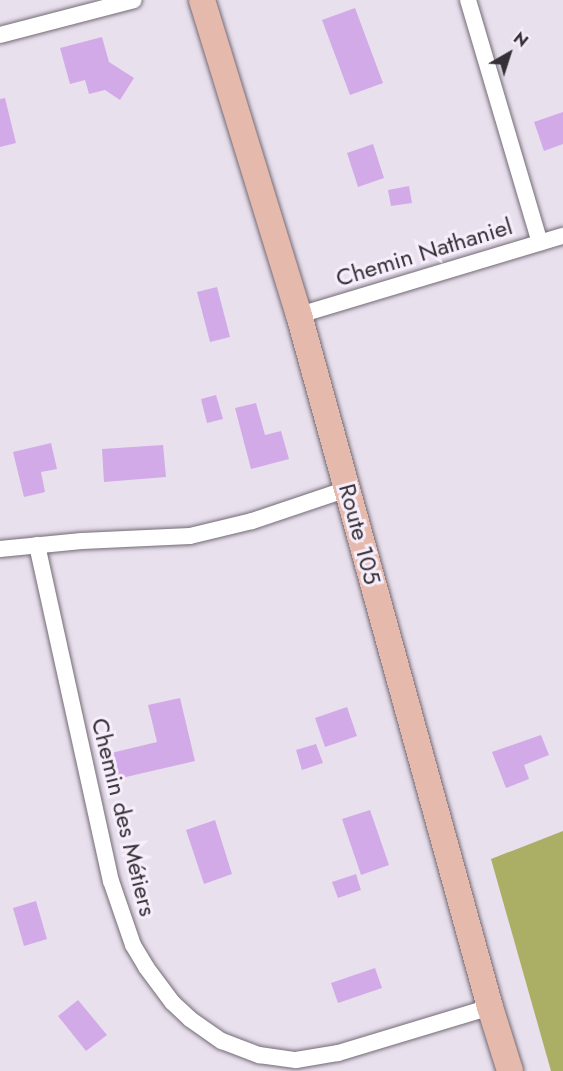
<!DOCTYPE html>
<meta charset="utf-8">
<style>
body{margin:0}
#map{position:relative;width:563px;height:1071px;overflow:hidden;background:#e9e0ed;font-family:Jost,sans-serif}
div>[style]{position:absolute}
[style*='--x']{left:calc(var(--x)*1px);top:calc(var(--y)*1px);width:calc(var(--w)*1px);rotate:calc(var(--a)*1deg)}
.forest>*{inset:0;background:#abaf66}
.building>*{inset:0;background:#d2aae8}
.roads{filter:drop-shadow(0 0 2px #726a75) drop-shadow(0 0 2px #726a75)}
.minor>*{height:16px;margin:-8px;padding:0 8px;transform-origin:8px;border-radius:8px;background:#fff}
.primary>*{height:26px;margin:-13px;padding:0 13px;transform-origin:13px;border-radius:13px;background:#e6b9ad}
span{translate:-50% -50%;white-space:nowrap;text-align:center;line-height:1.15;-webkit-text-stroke:6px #f7eefb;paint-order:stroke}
.street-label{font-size:24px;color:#343035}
.north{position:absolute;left:479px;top:24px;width:60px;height:60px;-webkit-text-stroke:4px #f7eefb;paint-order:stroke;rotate:39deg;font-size:16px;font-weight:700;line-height:24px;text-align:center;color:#343035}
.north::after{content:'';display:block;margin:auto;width:21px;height:27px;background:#343035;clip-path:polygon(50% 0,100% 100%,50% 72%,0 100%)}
</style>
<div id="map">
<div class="forest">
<i style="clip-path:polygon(563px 831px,563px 1071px,551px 1071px,491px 859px)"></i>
</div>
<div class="building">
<i style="clip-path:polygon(355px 8px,383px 83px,350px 95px,322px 20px)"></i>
<i style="clip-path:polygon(102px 37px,109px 62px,134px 78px,120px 100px,105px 90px,89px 94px,85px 80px,70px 84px,60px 48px)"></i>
<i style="clip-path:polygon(5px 98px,16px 143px,0 147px,0 99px)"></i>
<i style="clip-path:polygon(563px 112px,563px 144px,544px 151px,534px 122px)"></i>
<i style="clip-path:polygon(373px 144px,384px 178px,358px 187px,347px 153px)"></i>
<i style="clip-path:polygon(409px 186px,412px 203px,391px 206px,388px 190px)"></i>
<i style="clip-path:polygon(217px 287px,230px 337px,210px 342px,197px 292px)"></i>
<i style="clip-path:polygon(216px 395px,223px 419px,207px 423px,201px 399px)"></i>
<i style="clip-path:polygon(256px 403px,265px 435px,281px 431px,289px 459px,251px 469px,235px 408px)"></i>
<i style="clip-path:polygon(51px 443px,57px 469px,41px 472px,45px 492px,24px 497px,13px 452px)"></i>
<i style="clip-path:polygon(163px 445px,166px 477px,104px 482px,102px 449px)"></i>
<i style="clip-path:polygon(180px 698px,195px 761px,113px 780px,107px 754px,157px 742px,148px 705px)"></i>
<i style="clip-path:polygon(347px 707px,357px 736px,325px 747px,315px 718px)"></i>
<i style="clip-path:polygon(541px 735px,549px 755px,524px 765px,529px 779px,506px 788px,492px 752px)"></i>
<i style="clip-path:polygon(316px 744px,323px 763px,302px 770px,296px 750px)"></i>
<i style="clip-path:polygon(370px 810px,389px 865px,361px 875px,342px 819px)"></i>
<i style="clip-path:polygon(215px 820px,232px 874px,204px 884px,186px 830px)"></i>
<i style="clip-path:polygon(356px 874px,361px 890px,338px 898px,332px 882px)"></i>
<i style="clip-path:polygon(36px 901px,47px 939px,24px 946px,13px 908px)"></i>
<i style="clip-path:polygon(375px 968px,382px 988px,338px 1003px,331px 983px)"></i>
<i style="clip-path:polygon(78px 1000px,107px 1035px,86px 1051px,58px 1016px)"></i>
</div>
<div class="roads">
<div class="minor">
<i style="--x:468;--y:0;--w:253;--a:73.5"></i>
<i style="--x:0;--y:35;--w:138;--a:-14.6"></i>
<i style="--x:299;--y:315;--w:276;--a:-16.7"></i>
<i style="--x:37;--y:545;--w:344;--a:77.6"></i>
<i style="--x:111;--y:881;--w:68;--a:71"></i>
<i style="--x:133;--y:945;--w:26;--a:59"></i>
<i style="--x:146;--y:967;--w:44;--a:53.4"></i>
<i style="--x:172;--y:1002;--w:25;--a:43"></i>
<i style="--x:190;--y:1019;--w:39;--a:35"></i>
<i style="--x:222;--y:1041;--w:40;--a:21"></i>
<i style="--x:259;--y:1055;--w:37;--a:8"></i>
<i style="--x:296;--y:1060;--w:43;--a:-9.5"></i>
<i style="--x:338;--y:1053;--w:159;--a:-16.8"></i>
<i style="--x:0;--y:549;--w:82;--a:-5.6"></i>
<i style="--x:82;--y:541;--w:108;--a:-2.7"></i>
<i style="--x:190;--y:536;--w:64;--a:-13.6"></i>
<i style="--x:252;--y:521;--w:100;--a:-18.6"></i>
</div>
<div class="primary">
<i style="--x:202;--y:0;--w:330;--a:72.9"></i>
<i style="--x:299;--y:315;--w:718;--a:74.57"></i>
<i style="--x:490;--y:1007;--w:67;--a:72.6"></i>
</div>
</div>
<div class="street-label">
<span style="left:424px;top:252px;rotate:-17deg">Chemin Nathaniel</span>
<span style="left:360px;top:534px;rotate:75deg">Route 105</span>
<span style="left:124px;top:817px;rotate:76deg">Chemin des Métiers</span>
</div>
<div class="north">N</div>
</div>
